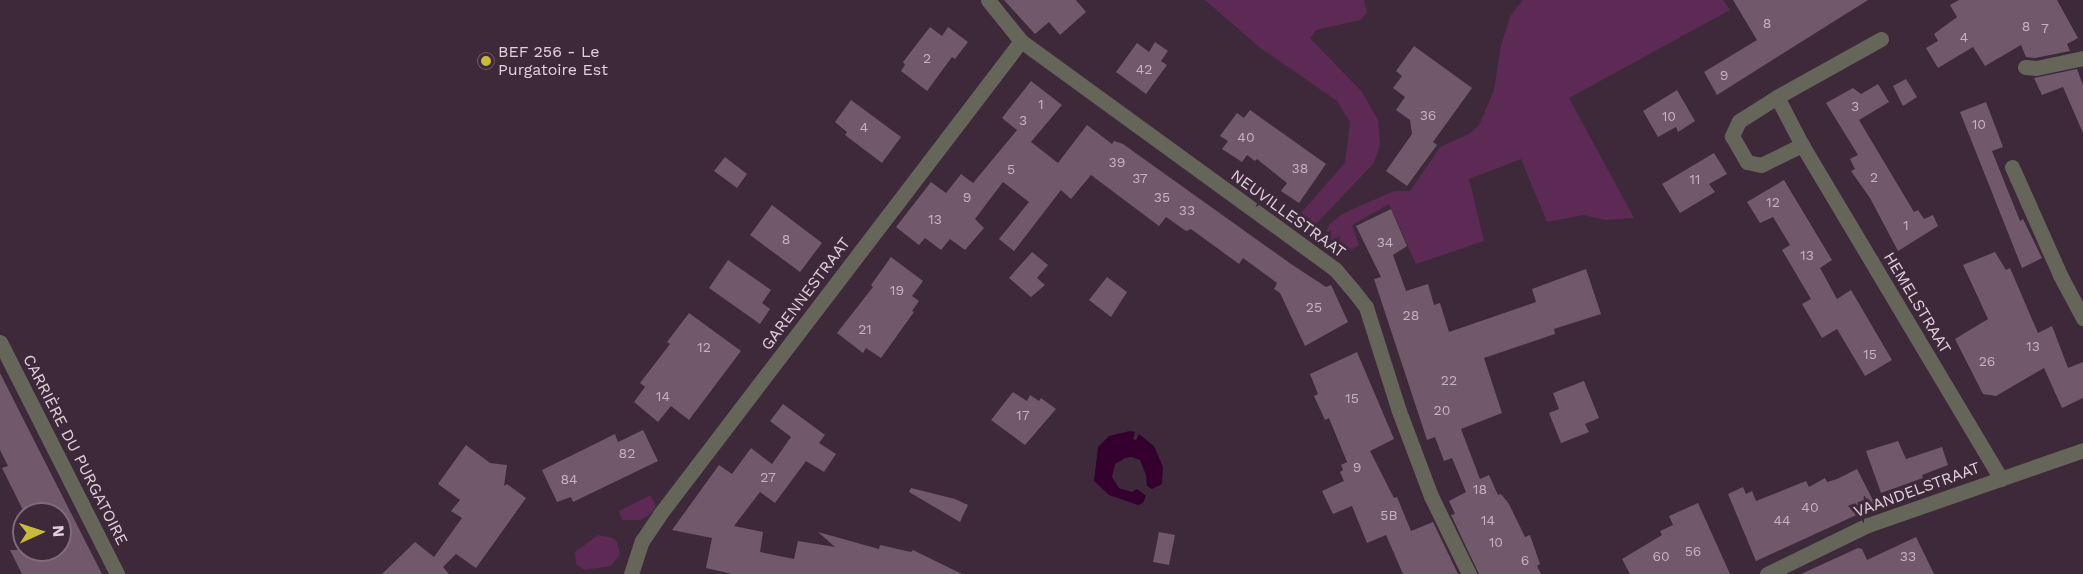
<!DOCTYPE html>
<meta charset="utf-8">
<style>
body{margin:0}
#map{position:relative;width:2083px;height:574px;overflow:hidden;background:#3e293a;font-family:"Work Sans",sans-serif}
div>[style]{position:absolute}
[style*='--x']{left:calc(var(--x)*1px);top:calc(var(--y)*1px);width:calc(var(--w)*1px);rotate:calc(var(--a)*1deg)}
.green>*{inset:0;background:#5c2a54}
.water>*{inset:0;background:#34002d}
.building>*{inset:0;background:#71586b}
.round{border-radius:50%}
.street>*{height:15px;margin:-7.5px;padding:0 7.5px;transform-origin:7.5px;border-radius:7.5px;background:#666559}
.dots>*{width:16px;height:16px;translate:-50% -50%;box-sizing:border-box;border:3px solid #3e293a;border-radius:50%}
span{translate:-50% -50%;white-space:nowrap;text-align:center;line-height:1.15;-webkit-text-stroke:6px #3e293a;paint-order:stroke}
.number-label{font-size:14px;color:#c4b3c0}
.number-label span{-webkit-text-stroke-width:0}
.poi-label{font-size:16px;color:#e0d1dc}
.left{translate:0 -50%;text-align:left}
.street-label{font-size:16px;color:#e0d1dc}
.north{position:absolute;left:12px;top:502px;width:60px;height:60px;box-sizing:border-box;background:#3e293a;border:2px solid #7f6c7b;border-radius:50%;rotate:87deg;font-size:16px;font-weight:700;line-height:24px;text-align:center;color:#e0d1dc}
.north::after{content:'';display:block;margin:auto;width:21px;height:27px;background:#c8bb3b;clip-path:polygon(50% 0,100% 100%,50% 72%,0 100%)}
</style>
<div id="map">
<div class="green">
<i style="clip-path:polygon(1205px 0,1364px 0,1367px 13px,1360px 20px,1316px 30px,1310px 38px,1362px 92px,1378px 120px,1380px 144px,1374px 163px,1313px 227px,1299px 215px,1345px 163px,1350px 122px,1337px 101px,1259px 47px)"></i>
<i style="clip-path:polygon(1523px 0,1723px 0,1730px 10px,1569px 98px,1634px 218px,1605px 220px,1583px 215px,1547px 222px,1521px 159px,1469px 179px,1484px 241px,1416px 264px,1389px 204px,1352px 225px,1359px 245px,1351px 250px,1327px 244px,1324px 236px,1330px 224px,1344px 213px,1394px 191px,1410px 191px,1440px 147px,1469px 134px,1479px 125px,1494px 90px,1501px 45px,1511px 15px)"></i>
<i style="clip-path:polygon(651px 495px,656px 507px,649px 515px,641px 520px,622px 520px,619px 511px)"></i>
<i style="clip-path:polygon(598px 535px,613px 538px,617px 542px,620px 554px,611px 566px,584px 570px,576px 564px,575px 552px)"></i>
</div>
<div class="water">
<i style="clip-path:polygon(1130px 431px,1135px 432px,1133px 439px,1136px 440px,1139px 434px,1154px 446px,1163px 467px,1162px 484px,1152px 489px,1147px 486px,1146px 475px,1140px 460px,1132px 457px,1125px 458px,1115px 464px,1112px 477px,1119px 488px,1132px 492px,1137px 489px,1146px 496px,1143px 503px,1138px 505px,1109px 495px,1094px 481px,1098px 447px,1109px 436px)"></i>
</div>
<div class="building">
<i style="clip-path:polygon(1004px 0,1076px 0,1086px 12px,1060px 35px,1049px 22px,1035px 34px)"></i>
<i style="clip-path:polygon(1733px 0,1868px 0,1717px 95px,1704px 72px,1757px 40px)"></i>
<i style="clip-path:polygon(1959px 0,2057px 0,2078px 38px,2067px 44px,2070px 51px,2035px 58px,2026px 57px,2021px 45px,1985px 66px,1973px 47px,1938px 68px,1926px 48px,1938px 41px,1934px 34px,1957px 17px,1950px 5px)"></i>
<i style="clip-path:polygon(930px 27px,942px 36px,948px 27px,968px 42px,955px 59px,952px 57px,927px 91px,901px 71px,905px 65px,903px 62px)"></i>
<i style="clip-path:polygon(1155px 42px,1168px 51px,1161px 61px,1167px 65px,1146px 94px,1116px 72px,1137px 43px,1149px 52px)"></i>
<i style="clip-path:polygon(1414px 46px,1472px 88px,1433px 142px,1437px 145px,1407px 186px,1386px 171px,1412px 134px,1410px 120px,1396px 110px,1405px 97px,1393px 88px,1402px 76px,1396px 71px)"></i>
<i class="round" style="left:477px;top:52px;width:18px;height:18px"></i>
<i style="clip-path:polygon(2077px 69px,2083px 85px,2083px 133px,2063px 87px,2042px 95px,2034px 78px)"></i>
<i style="clip-path:polygon(1906px 79px,1917px 97px,1903px 106px,1893px 86px)"></i>
<i style="clip-path:polygon(1031px 81px,1062px 105px,1031px 142px,1058px 163px,1087px 125px,1112px 144px,1114px 141px,1123px 144px,1291px 264px,1326px 287px,1331px 285px,1348px 322px,1305px 346px,1280px 293px,1274px 289px,1277px 283px,1243px 258px,1239px 264px,1191px 229px,1186px 231px,1166px 217px,1159px 226px,1091px 175px,1071px 199px,1061px 190px,1014px 251px,999px 239px,1029px 202px,1003px 182px,975px 219px,984px 228px,965px 250px,950px 239px,941px 250px,925px 238px,919px 245px,896px 227px,931px 182px,946px 193px,961px 174px,973px 183px,1017px 130px,1002px 118px)"></i>
<i style="clip-path:polygon(1878px 84px,1889px 102px,1859px 120px,1914px 212px,1918px 210px,1924px 219px,1933px 215px,1938px 226px,1898px 251px,1870px 198px,1851px 171px,1855px 169px,1850px 159px,1858px 155px,1826px 103px,1853px 88px,1861px 94px)"></i>
<i style="clip-path:polygon(1677px 90px,1695px 121px,1678px 132px,1676px 127px,1658px 137px,1643px 111px)"></i>
<i style="clip-path:polygon(851px 100px,901px 137px,882px 163px,845px 135px,847px 132px,835px 122px)"></i>
<i style="clip-path:polygon(1986px 102px,2003px 147px,1992px 151px,2020px 221px,2023px 219px,2042px 258px,2022px 268px,1960px 112px)"></i>
<i style="clip-path:polygon(1250px 110px,1326px 164px,1299px 203px,1281px 191px,1287px 183px,1257px 159px,1255px 161px,1247px 155px,1242px 162px,1222px 149px,1228px 141px,1220px 136px,1237px 113px,1244px 118px)"></i>
<i style="clip-path:polygon(1714px 153px,1727px 174px,1709px 184px,1715px 192px,1680px 213px,1662px 184px)"></i>
<i style="clip-path:polygon(725px 157px,747px 174px,737px 188px,714px 171px)"></i>
<i style="clip-path:polygon(1784px 180px,1832px 260px,1820px 268px,1837px 299px,1851px 290px,1892px 360px,1865px 376px,1837px 329px,1822px 338px,1802px 304px,1811px 299px,1782px 250px,1790px 245px,1773px 217px,1760px 223px,1747px 202px)"></i>
<i style="clip-path:polygon(772px 205px,822px 243px,800px 272px,750px 235px)"></i>
<i style="clip-path:polygon(1391px 209px,1407px 246px,1393px 255px,1406px 291px,1428px 284px,1434px 305px,1440px 303px,1449px 332px,1536px 302px,1532px 289px,1586px 269px,1601px 314px,1554px 329px,1555px 334px,1484px 358px,1502px 413px,1461px 429px,1480px 479px,1489px 475px,1498px 495px,1501px 494px,1509px 504px,1525px 537px,1530px 535px,1540px 564px,1537px 566px,1541px 574px,1479px 574px,1451px 515px,1455px 514px,1449px 501px,1466px 492px,1452px 458px,1444px 461px,1435px 437px,1427px 440px,1374px 279px,1381px 277px,1356px 226px)"></i>
<i style="clip-path:polygon(1032px 252px,1048px 265px,1037px 278px,1045px 285px,1031px 297px,1009px 278px)"></i>
<i style="clip-path:polygon(1995px 252px,2006px 270px,2010px 268px,2038px 333px,2052px 326px,2068px 368px,2083px 362px,2083px 398px,2062px 408px,2044px 368px,1996px 396px,1983px 394px,1955px 339px,1988px 319px,1963px 265px)"></i>
<i style="clip-path:polygon(891px 257px,923px 281px,912px 296px,919px 301px,912px 311px,914px 312px,881px 358px,866px 348px,863px 353px,837px 333px,873px 287px,871px 285px)"></i>
<i style="clip-path:polygon(728px 260px,771px 290px,762px 303px,770px 309px,760px 324px,709px 288px)"></i>
<i style="clip-path:polygon(1107px 277px,1127px 292px,1111px 317px,1089px 300px)"></i>
<i style="clip-path:polygon(689px 313px,741px 351px,689px 420px,671px 406px,658px 422px,634px 402px,645px 387px,640px 383px,670px 344px,667px 342px)"></i>
<i style="clip-path:polygon(1357px 352px,1394px 439px,1370px 451px,1394px 498px,1397px 497px,1411px 531px,1433px 522px,1458px 574px,1403px 574px,1386px 535px,1367px 543px,1352px 506px,1333px 514px,1322px 491px,1344px 481px,1340px 472px,1343px 470px,1341px 465px,1347px 462px,1329px 418px,1325px 420px,1314px 396px,1318px 394px,1310px 374px)"></i>
<i style="clip-path:polygon(0 373px,44px 460px,102px 574px,22px 574px,10px 550px,60px 550px,60px 514px,25px 514px,2px 468px,8px 466px,0 450px)"></i>
<i style="clip-path:polygon(1584px 381px,1599px 418px,1585px 424px,1589px 432px,1561px 443px,1549px 413px,1559px 409px,1553px 393px)"></i>
<i style="clip-path:polygon(1013px 392px,1027px 401px,1030px 395px,1039px 401px,1041px 398px,1056px 409px,1025px 445px,991px 420px)"></i>
<i style="clip-path:polygon(783px 404px,825px 435px,819px 443px,836px 454px,824px 472px,806px 461px,775px 503px,760px 492px,734px 526px,763px 532px,760px 552px,794px 559px,798px 541px,835px 547px,818px 532px,879px 549px,880px 545px,911px 552px,913px 550px,962px 574px,732px 574px,706px 568px,712px 538px,672px 530px,719px 465px,732px 474px,751px 448px,772px 464px,791px 437px,770px 421px)"></i>
<i style="clip-path:polygon(643px 430px,658px 461px,573px 502px,571px 497px,557px 502px,542px 470px,615px 434px,618px 442px)"></i>
<i style="clip-path:polygon(1898px 441px,1906px 459px,1942px 447px,1948px 465px,1922px 475px,1923px 478px,1881px 493px,1866px 451px)"></i>
<i style="clip-path:polygon(466px 445px,490px 463px,507px 465px,504px 486px,507px 484px,526px 498px,476px 568px,456px 554px,443px 567px,449px 574px,382px 574px,415px 542px,434px 557px,462px 518px,451px 511px,460px 500px,438px 484px)"></i>
<i style="clip-path:polygon(1857px 469px,1876px 506px,1756px 561px,1728px 494px,1743px 487px,1746px 494px,1752px 491px,1756px 501px,1806px 481px,1809px 487px,1825px 478px,1827px 482px,1837px 479px)"></i>
<i style="clip-path:polygon(911px 488px,955px 499px,968px 505px,960px 522px,909px 492px)"></i>
<i style="clip-path:polygon(1698px 503px,1730px 574px,1630px 574px,1622px 559px,1662px 535px,1660px 531px,1673px 525px,1669px 516px)"></i>
<i style="clip-path:polygon(1159px 532px,1175px 535px,1169px 565px,1153px 562px)"></i>
<i style="clip-path:polygon(1916px 537px,1934px 574px,1801px 574px,1858px 548px,1862px 549px,1867px 560px)"></i>
</div>
<div class="street">
<i style="--x:988;--y:0;--w:53;--a:51.2"></i>
<i style="--x:1021;--y:41;--w:388;--a:36"></i>
<i style="--x:1335;--y:269;--w:26;--a:50"></i>
<i style="--x:1352;--y:289;--w:23;--a:52"></i>
<i style="--x:1366;--y:307;--w:109;--a:72.4"></i>
<i style="--x:1399;--y:411;--w:91;--a:69.4"></i>
<i style="--x:1431;--y:496;--w:87;--a:64"></i>
<i style="--x:1881;--y:39;--w:119;--a:150.9"></i>
<i style="--x:1777;--y:97;--w:54;--a:62.5"></i>
<i style="--x:1802;--y:145;--w:389;--a:59.2"></i>
<i style="--x:2025;--y:67;--w:11;--a:5"></i>
<i style="--x:2036;--y:68;--w:48;--a:-12"></i>
<i style="--x:1777;--y:97;--w:45;--a:147.7"></i>
<i style="--x:1739;--y:121;--w:17;--a:115"></i>
<i style="--x:1732;--y:136;--w:30;--a:60"></i>
<i style="--x:1747;--y:162;--w:14;--a:12"></i>
<i style="--x:1761;--y:165;--w:46;--a:-26"></i>
<i style="--x:2012;--y:167;--w:118;--a:66"></i>
<i style="--x:2060;--y:275;--w:49;--a:61.9"></i>
<i style="--x:0;--y:342;--w:260;--a:63.2"></i>
<i style="--x:631;--y:574;--w:35;--a:-72"></i>
<i style="--x:642;--y:541;--w:32;--a:-56"></i>
<i style="--x:660;--y:514;--w:595;--a:-52.65"></i>
<i style="--x:1767;--y:574;--w:112;--a:-25.9"></i>
<i style="--x:1868;--y:525;--w:228;--a:-19.2"></i>
</div>
<div class="dots">
<i style="left:486px;top:61px;background:#c8bb3b"></i>
</div>
<div class="number-label">
<span style="left:1767px;top:23px">8</span>
<span style="left:2026px;top:26px">8</span>
<span style="left:2045px;top:28px">7</span>
<span style="left:1964px;top:37px">4</span>
<span style="left:927px;top:58px">2</span>
<span style="left:1144px;top:69px">42</span>
<span style="left:1724px;top:75px">9</span>
<span style="left:1041px;top:104px">1</span>
<span style="left:1855px;top:106px">3</span>
<span style="left:1428px;top:115px">36</span>
<span style="left:1669px;top:116px">10</span>
<span style="left:1023px;top:120px">3</span>
<span style="left:1979px;top:124px">10</span>
<span style="left:864px;top:127px">4</span>
<span style="left:1246px;top:137px">40</span>
<span style="left:1117px;top:162px">39</span>
<span style="left:1300px;top:168px">38</span>
<span style="left:1011px;top:169px">5</span>
<span style="left:1874px;top:177px">2</span>
<span style="left:1140px;top:178px">37</span>
<span style="left:1695px;top:179px">11</span>
<span style="left:967px;top:197px">9</span>
<span style="left:1162px;top:197px">35</span>
<span style="left:1773px;top:202px">12</span>
<span style="left:1187px;top:210px">33</span>
<span style="left:935px;top:219px">13</span>
<span style="left:1906px;top:225px">1</span>
<span style="left:786px;top:239px">8</span>
<span style="left:1385px;top:242px">34</span>
<span style="left:1807px;top:255px">13</span>
<span style="left:897px;top:290px">19</span>
<span style="left:1314px;top:307px">25</span>
<span style="left:1411px;top:315px">28</span>
<span style="left:865px;top:329px">21</span>
<span style="left:2033px;top:346px">13</span>
<span style="left:704px;top:347px">12</span>
<span style="left:1870px;top:354px">15</span>
<span style="left:1987px;top:361px">26</span>
<span style="left:1449px;top:380px">22</span>
<span style="left:663px;top:396px">14</span>
<span style="left:1352px;top:398px">15</span>
<span style="left:1442px;top:410px">20</span>
<span style="left:1023px;top:415px">17</span>
<span style="left:627px;top:453px">82</span>
<span style="left:1357px;top:467px">9</span>
<span style="left:768px;top:477px">27</span>
<span style="left:569px;top:479px">84</span>
<span style="left:1480px;top:489px">18</span>
<span style="left:1810px;top:507px">40</span>
<span style="left:1389px;top:515px">5B</span>
<span style="left:1488px;top:520px">14</span>
<span style="left:1782px;top:520px">44</span>
<span style="left:1496px;top:542px">10</span>
<span style="left:1693px;top:551px">56</span>
<span style="left:1661px;top:556px">60</span>
<span style="left:1908px;top:556px">33</span>
<span style="left:1525px;top:560px">6</span>
</div>
<div class="poi-label">
<span class="left" style="left:498px;top:61px">BEF 256 - Le<br>Purgatoire Est</span>
</div>
<div class="street-label">
<span style="left:1288px;top:214px;rotate:36deg">NEUVILLESTRAAT</span>
<span style="left:806px;top:294px;rotate:-53deg">GARENNESTRAAT</span>
<span style="left:1917px;top:303px;rotate:59deg">HEMELSTRAAT</span>
<span style="left:75px;top:450px;rotate:63deg">CARRIÈRE DU PURGATOIRE</span>
<span style="left:1917px;top:490px;rotate:-20deg">VAANDELSTRAAT</span>
</div>
<div class="north">N</div>
</div>
